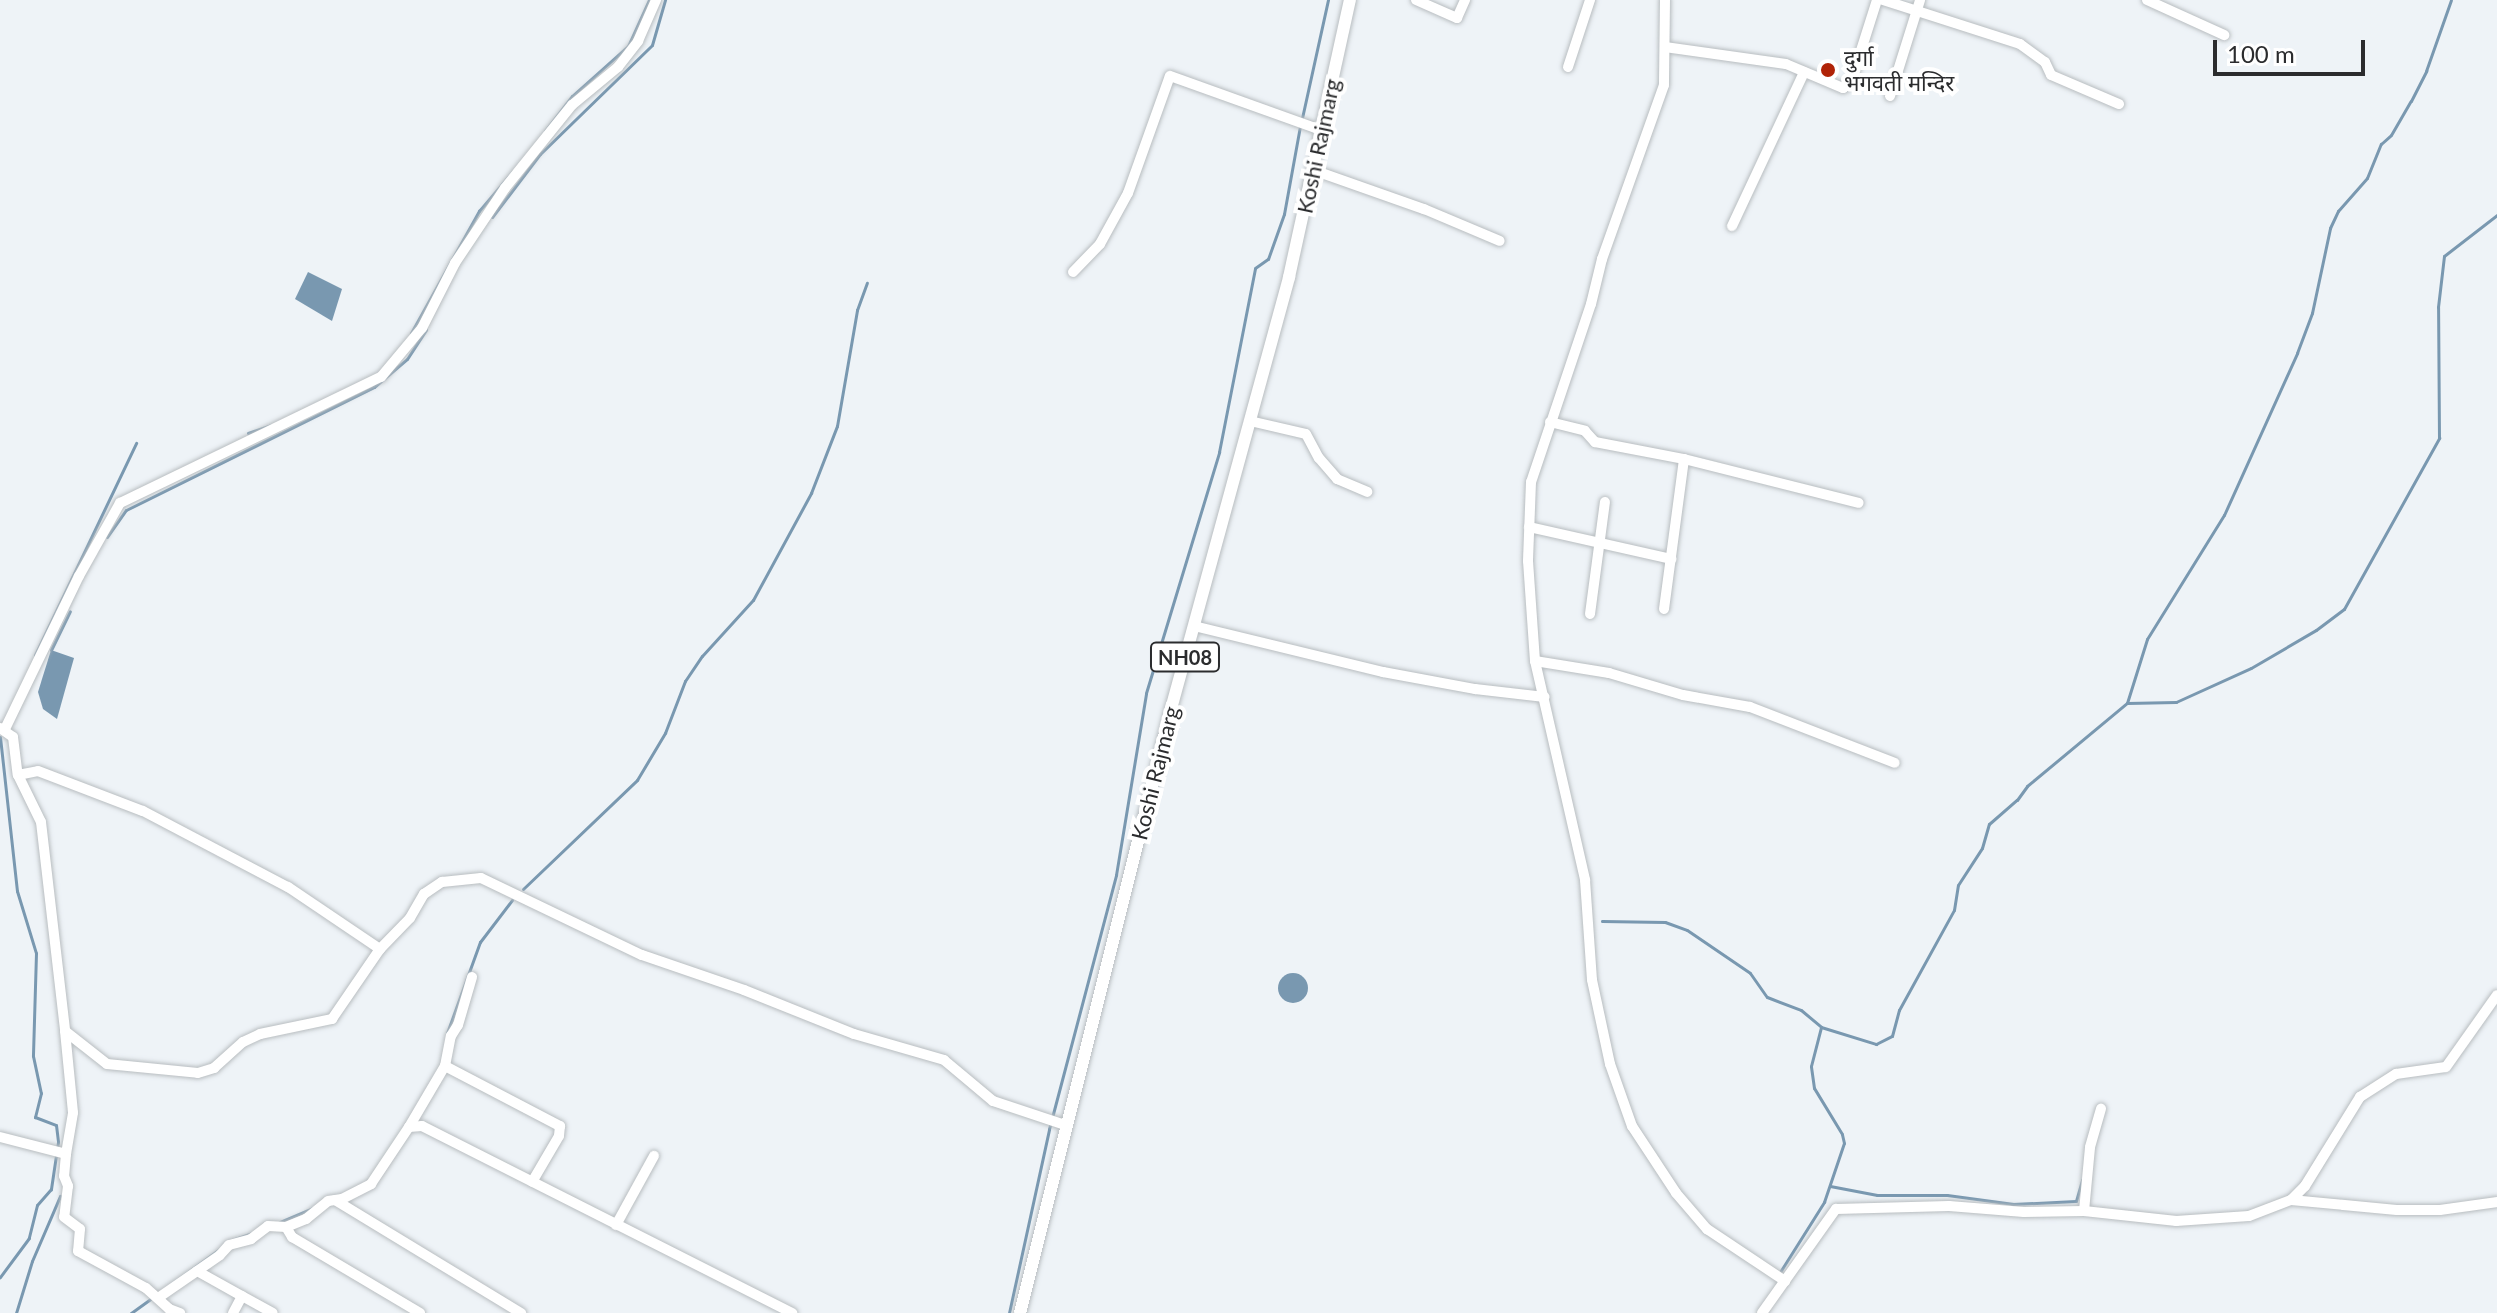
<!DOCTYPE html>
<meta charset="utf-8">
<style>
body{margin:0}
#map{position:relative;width:2497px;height:1313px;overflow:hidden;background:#eef3f7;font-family:Lato,"Noto Sans Devanagari",sans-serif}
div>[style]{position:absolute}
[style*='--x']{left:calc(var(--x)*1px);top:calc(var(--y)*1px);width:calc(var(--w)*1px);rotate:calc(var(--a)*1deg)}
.water>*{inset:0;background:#7998b0}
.round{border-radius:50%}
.stream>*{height:3px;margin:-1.5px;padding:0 1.5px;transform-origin:1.5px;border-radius:1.5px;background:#7998b0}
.roads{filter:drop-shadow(0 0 2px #b8bdc0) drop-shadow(0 0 2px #b8bdc0)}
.minor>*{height:10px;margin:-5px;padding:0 5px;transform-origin:5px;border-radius:5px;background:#fff}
.major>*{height:12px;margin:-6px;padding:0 6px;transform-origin:6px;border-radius:6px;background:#fff}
.dots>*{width:22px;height:22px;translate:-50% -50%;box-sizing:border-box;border:4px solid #fff;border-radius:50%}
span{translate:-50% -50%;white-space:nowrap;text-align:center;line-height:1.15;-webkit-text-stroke:8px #fff;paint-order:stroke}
.shield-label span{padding:2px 6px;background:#fff;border:2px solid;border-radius:6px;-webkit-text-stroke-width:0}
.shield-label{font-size:20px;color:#2b2c2e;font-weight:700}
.poi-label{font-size:22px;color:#2b2c2e}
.left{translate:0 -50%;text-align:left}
.street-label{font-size:22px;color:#2b2c2e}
.scale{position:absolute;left:2213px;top:40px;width:152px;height:36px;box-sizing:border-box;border:4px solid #2b2c2e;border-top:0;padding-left:10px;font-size:24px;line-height:28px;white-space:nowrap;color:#2b2c2e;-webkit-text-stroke:6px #fff;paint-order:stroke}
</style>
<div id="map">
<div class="water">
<i style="clip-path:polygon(308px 272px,342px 289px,332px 321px,295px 299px)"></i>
<i style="clip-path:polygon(51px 650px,74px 658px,57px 719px,43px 709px,38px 692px)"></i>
<i class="round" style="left:1278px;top:973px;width:30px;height:30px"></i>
</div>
<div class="stream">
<i style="--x:1302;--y:118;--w:121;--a:-77.6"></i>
<i style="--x:545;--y:131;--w:44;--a:-52.4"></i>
<i style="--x:572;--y:96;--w:75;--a:-41.8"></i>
<i style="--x:628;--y:46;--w:51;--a:-65.5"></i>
<i style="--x:492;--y:217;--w:79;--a:-52.7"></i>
<i style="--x:540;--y:154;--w:156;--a:-44.2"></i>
<i style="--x:652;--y:45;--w:47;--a:-73.9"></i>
<i style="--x:411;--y:333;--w:140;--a:-60.9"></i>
<i style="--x:479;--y:211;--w:52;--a:-49.6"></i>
<i style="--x:248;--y:433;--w:24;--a:-19"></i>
<i style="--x:107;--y:537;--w:33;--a:-55"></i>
<i style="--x:126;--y:510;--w:277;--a:-26.4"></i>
<i style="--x:374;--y:387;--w:43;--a:-40.3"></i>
<i style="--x:407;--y:359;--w:35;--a:-57"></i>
<i style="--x:51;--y:650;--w:43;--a:-64"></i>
<i style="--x:35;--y:655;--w:235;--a:-64.5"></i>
<i style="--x:2127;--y:703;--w:67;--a:-72.6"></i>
<i style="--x:2147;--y:639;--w:146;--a:-58.2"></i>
<i style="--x:2224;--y:515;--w:178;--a:-65.7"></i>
<i style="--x:2297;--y:353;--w:43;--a:-69.4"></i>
<i style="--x:2312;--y:313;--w:87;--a:-78"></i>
<i style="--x:2330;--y:228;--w:19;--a:-65"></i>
<i style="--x:2338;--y:211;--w:44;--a:-48.7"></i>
<i style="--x:2367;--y:178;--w:37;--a:-68"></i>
<i style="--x:2381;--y:144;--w:13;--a:-42"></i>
<i style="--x:2391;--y:135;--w:39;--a:-60"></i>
<i style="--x:2411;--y:101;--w:34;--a:-63"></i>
<i style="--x:2426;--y:71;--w:75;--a:-70.6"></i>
<i style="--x:0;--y:737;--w:155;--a:83.7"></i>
<i style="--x:17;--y:891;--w:65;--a:73"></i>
<i style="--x:36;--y:953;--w:103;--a:91.7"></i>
<i style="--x:33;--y:1056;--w:38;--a:78"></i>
<i style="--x:41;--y:1093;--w:25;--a:104"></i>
<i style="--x:35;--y:1117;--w:22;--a:21"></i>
<i style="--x:56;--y:1125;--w:17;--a:83"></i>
<i style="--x:58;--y:1142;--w:48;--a:98.5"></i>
<i style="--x:51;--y:1189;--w:21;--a:131"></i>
<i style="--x:37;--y:1205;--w:34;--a:104"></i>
<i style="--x:29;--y:1238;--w:49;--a:126.6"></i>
<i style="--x:523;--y:889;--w:158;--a:-43.7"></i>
<i style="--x:637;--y:780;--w:55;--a:-59.2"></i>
<i style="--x:665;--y:733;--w:56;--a:-69"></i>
<i style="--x:685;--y:681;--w:30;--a:-56"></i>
<i style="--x:702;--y:656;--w:76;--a:-47.7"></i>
<i style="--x:753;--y:600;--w:122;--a:-61.5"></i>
<i style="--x:811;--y:493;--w:72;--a:-68.8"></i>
<i style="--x:837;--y:426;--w:118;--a:-80.2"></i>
<i style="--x:857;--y:310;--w:29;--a:-70"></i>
<i style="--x:1602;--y:921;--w:63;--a:0.9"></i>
<i style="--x:1665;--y:922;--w:23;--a:20"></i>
<i style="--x:1687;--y:930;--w:76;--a:34.3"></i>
<i style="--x:1750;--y:973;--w:29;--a:55"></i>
<i style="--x:1767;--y:997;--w:36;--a:21"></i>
<i style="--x:1801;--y:1010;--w:26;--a:40"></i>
<i style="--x:1821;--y:1027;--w:58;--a:17.2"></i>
<i style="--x:1876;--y:1044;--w:18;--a:-27"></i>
<i style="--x:1892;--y:1036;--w:27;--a:-75"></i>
<i style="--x:1899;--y:1010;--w:114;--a:-61.2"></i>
<i style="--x:1954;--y:910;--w:25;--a:-81"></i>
<i style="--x:1958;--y:885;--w:44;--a:-57"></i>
<i style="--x:1982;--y:848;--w:25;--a:-74"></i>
<i style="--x:1989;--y:824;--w:37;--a:-41"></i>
<i style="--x:2017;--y:800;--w:17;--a:-54"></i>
<i style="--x:2027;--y:786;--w:130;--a:-39.7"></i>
<i style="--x:2127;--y:703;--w:49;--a:-1.2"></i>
<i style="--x:2176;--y:702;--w:82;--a:-24.4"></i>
<i style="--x:2251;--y:668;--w:75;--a:-30.3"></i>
<i style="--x:2316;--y:630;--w:35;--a:-37"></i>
<i style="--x:2344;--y:609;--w:196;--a:-60.9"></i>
<i style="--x:2439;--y:438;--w:131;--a:-90.4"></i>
<i style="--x:2438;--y:307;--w:51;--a:-83.3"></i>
<i style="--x:2444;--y:256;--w:67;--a:-37.7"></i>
<i style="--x:447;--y:1033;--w:97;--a:-70.1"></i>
<i style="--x:480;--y:942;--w:53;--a:-52.7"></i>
<i style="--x:1830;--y:1186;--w:48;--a:10.8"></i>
<i style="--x:1877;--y:1195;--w:70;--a:0"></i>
<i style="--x:1947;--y:1195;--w:67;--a:7.8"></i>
<i style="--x:2013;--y:1204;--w:63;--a:-2.7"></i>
<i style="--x:2076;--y:1201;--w:22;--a:-74"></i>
<i style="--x:280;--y:1222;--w:36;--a:-23"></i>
<i style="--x:226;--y:1242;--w:28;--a:-19"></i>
<i style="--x:1780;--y:1272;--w:83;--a:-57.8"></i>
<i style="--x:1824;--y:1202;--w:62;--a:-71.3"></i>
<i style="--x:1844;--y:1143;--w:9;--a:-103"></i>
<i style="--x:1842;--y:1134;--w:54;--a:-121.3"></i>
<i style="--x:1814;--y:1088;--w:22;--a:-98"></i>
<i style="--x:1811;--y:1066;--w:40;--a:-75.6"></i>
<i style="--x:16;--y:1313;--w:54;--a:-72.9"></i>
<i style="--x:32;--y:1261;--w:71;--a:-66.7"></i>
<i style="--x:131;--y:1313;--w:111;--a:-35.8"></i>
<i style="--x:1009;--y:1313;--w:188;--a:-77.7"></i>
<i style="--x:1049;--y:1129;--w:263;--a:-75.2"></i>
<i style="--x:1116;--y:875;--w:184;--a:-80.6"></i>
<i style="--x:1146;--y:693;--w:252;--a:-73.1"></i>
<i style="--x:1219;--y:452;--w:187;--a:-78.9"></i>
<i style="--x:1255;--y:268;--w:16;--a:-35"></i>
<i style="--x:1268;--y:259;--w:48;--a:-70.4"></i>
<i style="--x:1284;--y:214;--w:89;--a:-79.7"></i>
</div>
<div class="roads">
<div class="minor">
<i style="--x:1416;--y:0;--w:45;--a:23.7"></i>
<i style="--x:1457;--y:18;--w:20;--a:-66"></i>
<i style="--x:1665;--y:0;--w:85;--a:90.7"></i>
<i style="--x:1664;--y:85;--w:185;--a:109.6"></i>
<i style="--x:1602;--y:259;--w:46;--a:103.7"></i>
<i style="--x:1591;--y:304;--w:188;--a:108.6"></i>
<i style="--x:1531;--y:482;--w:79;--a:92.2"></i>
<i style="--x:1528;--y:561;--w:100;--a:86"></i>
<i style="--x:1535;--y:661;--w:225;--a:77.1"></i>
<i style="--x:1585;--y:880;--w:100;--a:86"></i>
<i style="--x:1592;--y:980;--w:86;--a:77.9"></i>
<i style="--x:1610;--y:1064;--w:66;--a:70.5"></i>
<i style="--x:1632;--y:1126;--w:80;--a:56.7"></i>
<i style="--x:1676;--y:1193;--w:48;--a:49.3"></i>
<i style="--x:1707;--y:1229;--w:94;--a:33.7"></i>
<i style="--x:1883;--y:0;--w:144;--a:17.8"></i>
<i style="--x:2020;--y:44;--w:31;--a:36"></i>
<i style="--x:2045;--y:62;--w:14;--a:65"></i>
<i style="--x:2051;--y:75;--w:74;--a:23.1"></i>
<i style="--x:2147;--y:0;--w:85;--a:24.4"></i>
<i style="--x:1665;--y:47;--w:122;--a:8"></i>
<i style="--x:1786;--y:64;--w:62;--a:22.8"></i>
<i style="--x:1843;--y:88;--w:10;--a:-37"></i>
<i style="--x:1851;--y:82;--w:86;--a:-72.4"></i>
<i style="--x:1568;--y:67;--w:71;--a:-71.8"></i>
<i style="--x:1890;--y:96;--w:101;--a:-72.6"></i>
<i style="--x:1313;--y:170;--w:118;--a:19.4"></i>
<i style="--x:1424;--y:209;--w:82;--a:22.8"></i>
<i style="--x:1732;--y:226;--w:170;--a:-64.9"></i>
<i style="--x:1073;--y:272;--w:39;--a:-46"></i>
<i style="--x:1100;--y:244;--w:58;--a:-61.2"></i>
<i style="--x:1128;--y:193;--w:124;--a:-70.3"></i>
<i style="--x:1170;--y:76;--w:160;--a:19.7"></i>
<i style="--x:1250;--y:421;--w:57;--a:13.1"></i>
<i style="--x:1306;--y:434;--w:27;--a:62"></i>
<i style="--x:1319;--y:458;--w:28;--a:49"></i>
<i style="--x:1337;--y:479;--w:33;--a:23"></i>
<i style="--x:1550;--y:422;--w:36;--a:14"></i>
<i style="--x:1585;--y:431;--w:15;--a:48"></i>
<i style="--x:1595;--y:442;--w:91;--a:10.8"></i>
<i style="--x:1684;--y:459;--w:180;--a:14.1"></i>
<i style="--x:1529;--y:527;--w:146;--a:12.7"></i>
<i style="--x:1664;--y:609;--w:151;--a:-82.4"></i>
<i style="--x:1590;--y:614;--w:113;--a:-82.4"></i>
<i style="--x:1194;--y:626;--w:195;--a:13.7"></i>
<i style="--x:1383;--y:672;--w:94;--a:10.5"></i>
<i style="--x:1475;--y:689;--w:70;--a:6.5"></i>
<i style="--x:1535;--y:661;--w:75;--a:9.2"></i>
<i style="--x:1609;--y:673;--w:77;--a:16.6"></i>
<i style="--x:1683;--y:695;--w:68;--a:10.2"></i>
<i style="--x:1750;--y:707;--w:155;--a:21.1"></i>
<i style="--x:0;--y:728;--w:16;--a:35"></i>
<i style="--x:13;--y:737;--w:38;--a:83"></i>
<i style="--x:18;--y:775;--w:52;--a:63.9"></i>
<i style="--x:41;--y:822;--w:210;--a:83.4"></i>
<i style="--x:65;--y:1031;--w:53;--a:38.2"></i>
<i style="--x:107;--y:1064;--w:91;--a:5.6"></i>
<i style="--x:198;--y:1073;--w:17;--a:-17"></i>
<i style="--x:214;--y:1068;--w:39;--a:-42"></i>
<i style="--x:243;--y:1042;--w:19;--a:-25"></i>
<i style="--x:260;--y:1034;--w:74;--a:-11.8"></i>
<i style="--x:332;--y:1019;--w:85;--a:-55.6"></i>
<i style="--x:380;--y:949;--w:43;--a:-45.9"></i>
<i style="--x:410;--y:918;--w:28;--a:-60"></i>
<i style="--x:424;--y:894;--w:22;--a:-34"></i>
<i style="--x:442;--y:882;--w:39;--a:-6"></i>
<i style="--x:481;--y:878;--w:178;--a:25.6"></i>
<i style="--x:642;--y:955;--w:108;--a:18.9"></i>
<i style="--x:744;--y:990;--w:118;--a:21.8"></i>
<i style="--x:854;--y:1034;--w:94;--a:16.1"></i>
<i style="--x:944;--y:1060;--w:64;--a:39.9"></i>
<i style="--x:993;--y:1101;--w:76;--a:18.4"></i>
<i style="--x:5;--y:729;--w:170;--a:-64.2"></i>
<i style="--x:79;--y:576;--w:84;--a:-60.7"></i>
<i style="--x:120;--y:503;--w:290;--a:-25.8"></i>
<i style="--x:381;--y:377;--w:64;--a:-50.1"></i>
<i style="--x:422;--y:328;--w:73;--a:-63.1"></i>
<i style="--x:455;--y:263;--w:90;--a:-56.3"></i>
<i style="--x:505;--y:188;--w:107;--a:-51.1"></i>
<i style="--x:572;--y:105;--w:60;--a:-39.6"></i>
<i style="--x:618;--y:67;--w:33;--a:-52"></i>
<i style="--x:638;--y:41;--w:45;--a:-66.3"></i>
<i style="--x:18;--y:775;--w:20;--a:-11"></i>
<i style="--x:38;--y:771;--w:112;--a:20.9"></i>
<i style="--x:143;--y:811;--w:164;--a:27.7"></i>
<i style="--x:288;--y:887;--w:111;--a:34"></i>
<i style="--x:65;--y:1031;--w:82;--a:84.4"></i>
<i style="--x:73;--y:1113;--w:42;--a:99.7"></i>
<i style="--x:66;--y:1154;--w:22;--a:95"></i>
<i style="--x:64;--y:1176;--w:11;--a:68"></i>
<i style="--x:68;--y:1186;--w:31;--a:97"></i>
<i style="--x:64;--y:1217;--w:20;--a:37"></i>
<i style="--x:80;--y:1229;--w:22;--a:95"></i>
<i style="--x:78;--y:1251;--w:77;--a:28.6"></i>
<i style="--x:146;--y:1288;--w:31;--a:42"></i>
<i style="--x:169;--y:1309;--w:12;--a:20"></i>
<i style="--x:445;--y:1066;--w:31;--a:-79"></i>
<i style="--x:451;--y:1036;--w:13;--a:-58"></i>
<i style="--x:458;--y:1025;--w:50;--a:-73.7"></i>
<i style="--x:409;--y:1127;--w:71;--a:-59.5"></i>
<i style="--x:445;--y:1066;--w:130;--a:27.6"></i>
<i style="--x:560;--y:1126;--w:10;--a:96"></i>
<i style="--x:559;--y:1136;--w:53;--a:120.4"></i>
<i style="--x:0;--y:1137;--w:68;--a:14.4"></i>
<i style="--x:335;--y:1200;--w:218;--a:31.3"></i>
<i style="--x:2291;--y:1200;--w:20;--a:-45"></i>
<i style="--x:2305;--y:1186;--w:105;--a:-58.3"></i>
<i style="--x:2360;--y:1097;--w:43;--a:-32.6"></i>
<i style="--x:2396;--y:1074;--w:50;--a:-8"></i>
<i style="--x:2446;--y:1067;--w:88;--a:-54.7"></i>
<i style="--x:2084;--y:1211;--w:64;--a:-84.6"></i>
<i style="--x:2090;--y:1147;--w:40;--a:-74"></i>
<i style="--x:616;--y:1225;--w:79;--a:-61.2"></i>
<i style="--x:286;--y:1227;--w:12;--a:59"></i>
<i style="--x:292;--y:1237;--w:149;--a:30.7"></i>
<i style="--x:197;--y:1271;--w:51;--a:29.1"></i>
<i style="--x:158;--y:1298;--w:75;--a:-34.7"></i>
<i style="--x:220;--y:1255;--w:13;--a:-48"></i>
<i style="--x:229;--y:1245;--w:23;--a:-15"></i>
<i style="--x:251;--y:1239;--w:21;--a:-37"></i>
<i style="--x:268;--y:1226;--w:18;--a:3"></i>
<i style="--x:286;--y:1227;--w:22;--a:-22"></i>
<i style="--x:306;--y:1219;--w:28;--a:-39"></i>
<i style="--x:328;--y:1201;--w:14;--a:-8"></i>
<i style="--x:342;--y:1199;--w:33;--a:-27"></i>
<i style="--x:371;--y:1184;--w:69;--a:-56.3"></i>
<i style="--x:409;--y:1127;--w:13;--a:-4"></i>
<i style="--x:422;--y:1126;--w:415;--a:26.8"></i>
<i style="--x:233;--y:1313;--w:19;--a:-62"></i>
<i style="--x:242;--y:1296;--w:35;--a:29"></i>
<i style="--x:1762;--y:1313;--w:128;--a:-54.6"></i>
<i style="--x:1836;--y:1209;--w:113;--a:-1.5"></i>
<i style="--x:1949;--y:1206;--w:75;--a:4.6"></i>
<i style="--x:2024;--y:1212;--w:60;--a:-1"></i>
<i style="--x:2084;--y:1211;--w:93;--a:6.2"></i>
<i style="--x:2176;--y:1221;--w:73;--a:-3.9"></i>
<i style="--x:2249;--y:1216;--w:45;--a:-20.9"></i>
<i style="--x:2291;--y:1200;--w:106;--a:5.4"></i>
<i style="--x:2397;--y:1210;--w:43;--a:0"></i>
<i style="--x:2440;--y:1210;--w:58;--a:-8"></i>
</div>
<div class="major">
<i style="--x:1020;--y:1313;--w:623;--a:-75.96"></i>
<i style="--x:1171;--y:709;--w:448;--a:-74.7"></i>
<i style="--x:1289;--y:277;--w:284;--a:-77.6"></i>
</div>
</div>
<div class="dots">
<i style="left:1828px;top:70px;background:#b02307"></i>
</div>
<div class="shield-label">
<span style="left:1185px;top:657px">NH08</span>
</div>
<div class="poi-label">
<span class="left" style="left:1844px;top:70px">दुर्गा<br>भगवती मन्दिर</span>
</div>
<div class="street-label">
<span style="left:1318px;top:146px;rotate:-78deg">Koshi Rajmarg</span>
<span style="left:1155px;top:773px;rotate:-76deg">Koshi Rajmarg</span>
</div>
<div class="scale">100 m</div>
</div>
